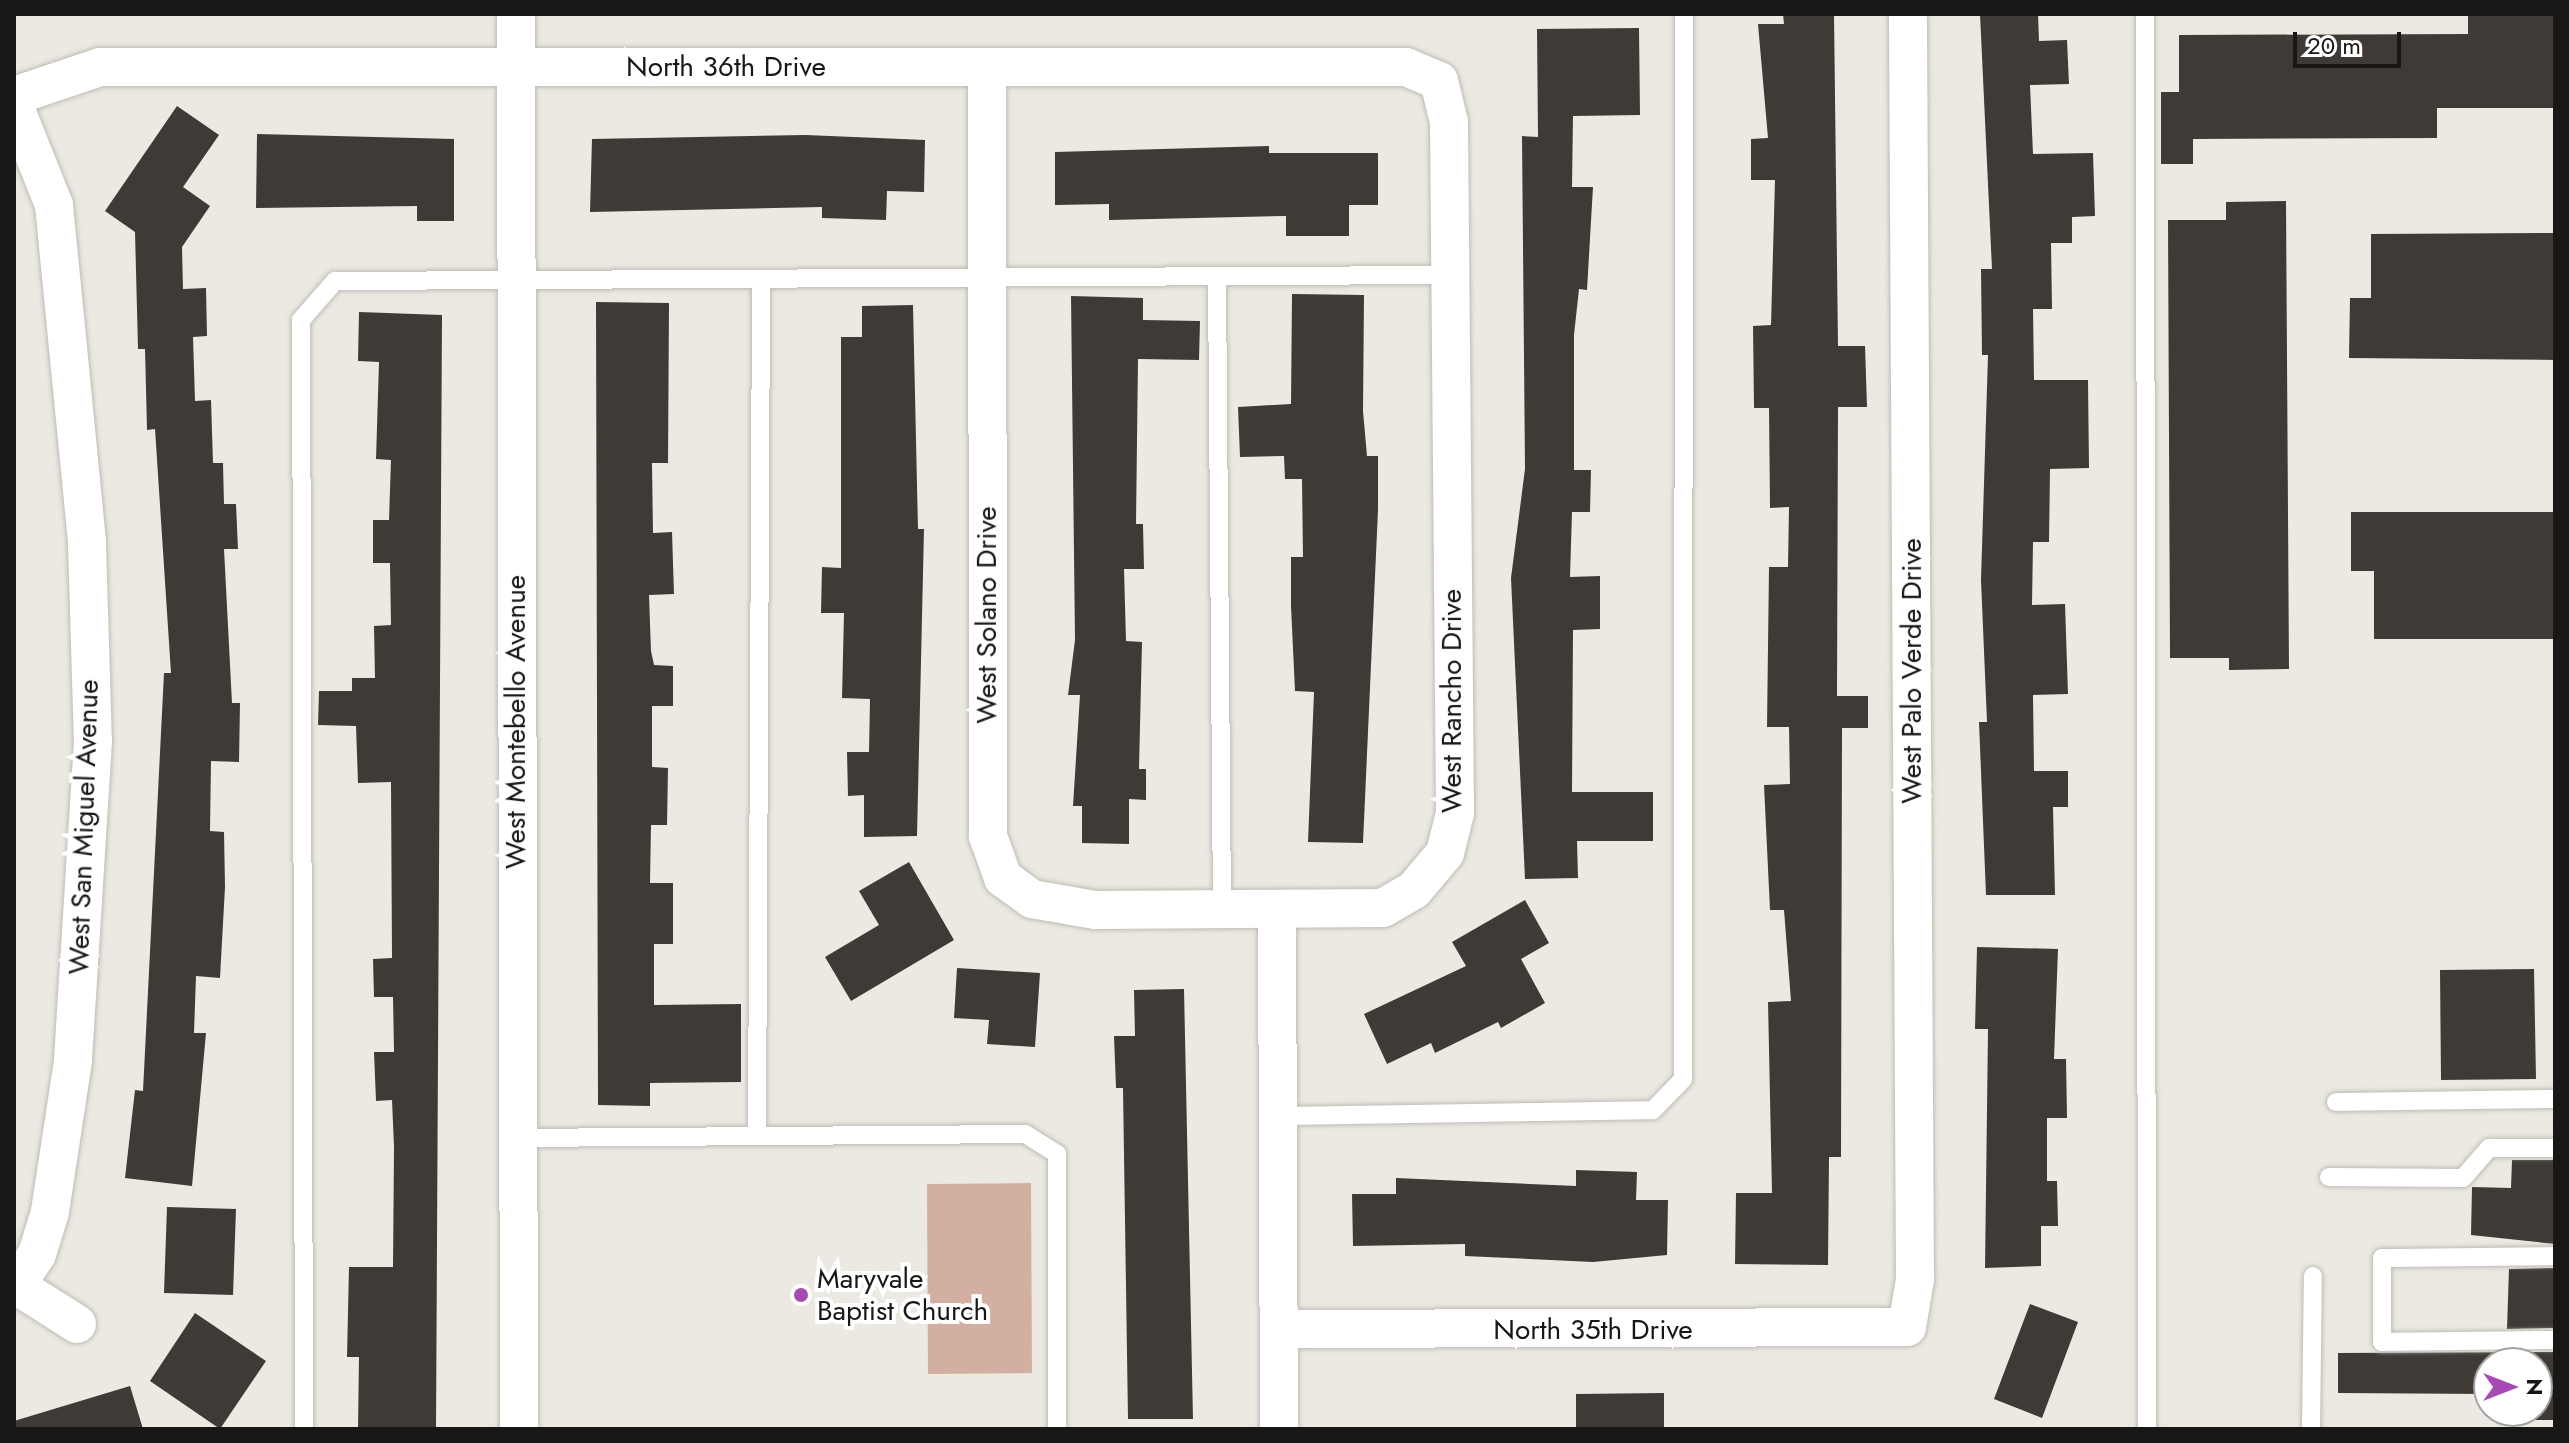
<!DOCTYPE html>
<style>
body{margin:0}
#map{position:relative;width:2569px;height:1443px;overflow:hidden;background:#ebe9e1;font-family:Jost,sans-serif}
div>[style]{position:absolute}
[style*='--x']{left:calc(var(--x)*1px);top:calc(var(--y)*1px);width:calc(var(--w)*1px);rotate:calc(var(--a)*1deg)}
.green>*{inset:0;background:#d3afa2}
.building>*{inset:0;background:#3f3a35}
.roads{filter:drop-shadow(0 0 2px #bebcb5) drop-shadow(0 0 2px #bebcb5)}
.service>*{height:18px;margin:-9px;padding:0 9px;transform-origin:9px;border-radius:9px;background:#fff}
.minor>*{height:38px;margin:-19px;padding:0 19px;transform-origin:19px;border-radius:19px;background:#fff}
.dots>*{width:22px;height:22px;translate:-50% -50%;box-sizing:border-box;border:4px solid #fff;border-radius:50%}
span{translate:-50% -50%;white-space:nowrap;text-align:center;line-height:1.15;-webkit-text-stroke:8px #fff;paint-order:stroke}
.street-label{font-size:28px;color:#181715}
.poi-label{font-size:28px;color:#181715}
.left{translate:0 -50%;text-align:left}
.frame{position:absolute;inset:0;border:16px solid #181715;pointer-events:none}
.north{position:absolute;left:2473px;top:1347px;width:80px;height:80px;box-sizing:border-box;background:#fff;border:2px solid #a3a2a1;border-radius:50%;rotate:90deg;font-size:22px;font-weight:700;line-height:32px;text-align:center;color:#181715}
.north::after{content:'';display:block;margin:auto;width:28px;height:36px;background:#a74ab4;clip-path:polygon(50% 0,100% 100%,50% 72%,0 100%)}
.scale{position:absolute;left:2293px;top:32px;width:108px;height:36px;box-sizing:border-box;border:4px solid #181715;border-top:0;padding-left:10px;font-size:24px;line-height:28px;white-space:nowrap;color:#181715;-webkit-text-stroke:6px #fff;paint-order:stroke}
</style>
<div id="map">
<div class="green">
<i style="clip-path:polygon(1031px 1183px,1032px 1373px,928px 1374px,927px 1184px)"></i>
</div>
<div class="building">
<i style="clip-path:polygon(1783px 14px,1834px 14px,1838px 346px,1865px 346px,1867px 407px,1838px 407px,1837px 696px,1868px 696px,1868px 728px,1842px 728px,1841px 1157px,1829px 1157px,1828px 1265px,1735px 1264px,1736px 1193px,1772px 1193px,1768px 1002px,1791px 1001px,1784px 910px,1770px 910px,1764px 785px,1790px 784px,1789px 727px,1767px 727px,1769px 567px,1788px 567px,1789px 507px,1770px 508px,1769px 408px,1754px 408px,1753px 326px,1771px 325px,1775px 180px,1751px 180px,1751px 139px,1768px 138px,1758px 24px,1784px 24px)"></i>
<i style="clip-path:polygon(1980px 14px,2038px 14px,2039px 41px,2067px 40px,2069px 84px,2030px 85px,2033px 154px,2093px 153px,2095px 216px,2072px 217px,2072px 243px,2051px 243px,2052px 309px,2033px 309px,2034px 380px,2088px 380px,2089px 468px,2050px 469px,2049px 542px,2033px 542px,2032px 605px,2065px 604px,2068px 694px,2033px 695px,2034px 771px,2068px 771px,2068px 807px,2053px 807px,2055px 895px,1986px 895px,1979px 722px,1987px 722px,1981px 580px,1988px 355px,1982px 355px,1981px 269px,1992px 269px)"></i>
<i style="clip-path:polygon(2468px 14px,2555px 14px,2555px 108px,2437px 108px,2437px 138px,2193px 139px,2193px 164px,2161px 164px,2161px 92px,2179px 92px,2179px 35px,2468px 34px)"></i>
<i style="clip-path:polygon(1639px 28px,1640px 115px,1573px 116px,1572px 187px,1593px 187px,1587px 290px,1579px 289px,1574px 335px,1574px 470px,1591px 470px,1590px 512px,1572px 512px,1570px 577px,1600px 576px,1600px 629px,1573px 630px,1572px 792px,1653px 792px,1653px 841px,1577px 841px,1578px 878px,1525px 879px,1511px 578px,1525px 469px,1522px 136px,1538px 137px,1537px 29px)"></i>
<i style="clip-path:polygon(177px 106px,219px 135px,183px 187px,210px 206px,182px 247px,183px 289px,206px 288px,207px 336px,193px 337px,195px 401px,211px 400px,213px 463px,223px 463px,224px 504px,236px 504px,238px 549px,224px 549px,232px 703px,240px 703px,239px 762px,211px 761px,210px 831px,224px 832px,225px 887px,220px 978px,196px 976px,194px 1033px,206px 1033px,192px 1186px,125px 1178px,135px 1090px,143px 1091px,164px 673px,171px 673px,155px 429px,147px 430px,145px 349px,138px 349px,135px 232px,105px 211px)"></i>
<i style="clip-path:polygon(257px 134px,454px 139px,454px 221px,417px 221px,417px 206px,256px 208px)"></i>
<i style="clip-path:polygon(806px 135px,925px 140px,924px 192px,887px 191px,886px 220px,822px 218px,822px 207px,590px 212px,592px 139px)"></i>
<i style="clip-path:polygon(1269px 146px,1269px 153px,1378px 153px,1378px 205px,1349px 205px,1349px 236px,1286px 236px,1286px 216px,1109px 220px,1109px 204px,1055px 205px,1055px 152px)"></i>
<i style="clip-path:polygon(2286px 201px,2289px 669px,2229px 670px,2229px 658px,2170px 658px,2168px 220px,2226px 220px,2226px 202px)"></i>
<i style="clip-path:polygon(2555px 233px,2555px 360px,2349px 358px,2350px 298px,2371px 298px,2371px 234px)"></i>
<i style="clip-path:polygon(1292px 294px,1364px 295px,1363px 411px,1367px 456px,1378px 456px,1378px 510px,1363px 843px,1308px 842px,1314px 692px,1295px 691px,1291px 606px,1291px 557px,1303px 557px,1302px 479px,1285px 479px,1284px 456px,1240px 457px,1238px 407px,1291px 404px)"></i>
<i style="clip-path:polygon(1071px 296px,1143px 298px,1143px 320px,1200px 321px,1199px 360px,1138px 359px,1136px 524px,1143px 524px,1144px 569px,1124px 569px,1126px 641px,1142px 642px,1139px 769px,1146px 769px,1146px 800px,1129px 799px,1129px 844px,1082px 843px,1082px 806px,1073px 806px,1080px 695px,1068px 695px,1075px 640px)"></i>
<i style="clip-path:polygon(596px 302px,669px 303px,668px 463px,652px 463px,653px 533px,672px 532px,674px 594px,649px 595px,651px 651px,654px 665px,673px 666px,673px 706px,652px 706px,652px 767px,668px 768px,667px 825px,651px 825px,650px 883px,673px 883px,673px 944px,654px 944px,654px 1005px,741px 1004px,741px 1082px,650px 1083px,650px 1106px,598px 1105px)"></i>
<i style="clip-path:polygon(913px 305px,918px 529px,924px 529px,917px 836px,864px 837px,864px 795px,848px 796px,847px 752px,869px 752px,870px 699px,842px 698px,844px 613px,821px 613px,822px 567px,841px 568px,841px 337px,862px 337px,862px 306px)"></i>
<i style="clip-path:polygon(359px 312px,442px 315px,436px 1429px,358px 1429px,359px 1357px,347px 1357px,349px 1267px,393px 1267px,394px 1147px,392px 1100px,376px 1101px,374px 1052px,394px 1052px,393px 997px,374px 997px,373px 959px,392px 958px,391px 782px,358px 783px,356px 726px,318px 725px,319px 691px,352px 691px,352px 678px,375px 678px,374px 626px,391px 625px,390px 563px,373px 563px,373px 520px,389px 520px,391px 460px,376px 459px,379px 362px,358px 361px)"></i>
<i style="clip-path:polygon(2351px 512px,2555px 512px,2555px 639px,2374px 639px,2374px 571px,2351px 571px)"></i>
<i style="clip-path:polygon(909px 862px,954px 940px,851px 1001px,825px 957px,879px 925px,859px 891px)"></i>
<i style="clip-path:polygon(1525px 900px,1549px 943px,1521px 959px,1545px 1003px,1501px 1028px,1498px 1022px,1435px 1053px,1431px 1043px,1387px 1064px,1364px 1014px,1466px 966px,1452px 942px)"></i>
<i style="clip-path:polygon(1977px 947px,2058px 949px,2054px 1059px,2066px 1059px,2067px 1118px,2047px 1118px,2047px 1181px,2057px 1181px,2058px 1226px,2041px 1226px,2041px 1266px,1985px 1268px,1988px 1029px,1975px 1029px)"></i>
<i style="clip-path:polygon(957px 968px,1040px 973px,1035px 1047px,987px 1044px,989px 1020px,954px 1018px)"></i>
<i style="clip-path:polygon(2534px 969px,2536px 1079px,2441px 1080px,2440px 970px)"></i>
<i style="clip-path:polygon(1184px 989px,1193px 1419px,1128px 1419px,1123px 1088px,1116px 1088px,1114px 1036px,1135px 1036px,1134px 990px)"></i>
<i style="clip-path:polygon(2512px 1160px,2555px 1160px,2555px 1244px,2471px 1235px,2472px 1187px,2511px 1188px)"></i>
<i style="clip-path:polygon(1576px 1170px,1637px 1172px,1636px 1200px,1668px 1200px,1667px 1255px,1593px 1262px,1465px 1256px,1465px 1244px,1353px 1246px,1352px 1194px,1396px 1194px,1396px 1178px,1576px 1186px)"></i>
<i style="clip-path:polygon(167px 1207px,236px 1209px,233px 1295px,164px 1293px)"></i>
<i style="clip-path:polygon(2555px 1268px,2555px 1328px,2507px 1329px,2509px 1269px)"></i>
<i style="clip-path:polygon(2030px 1304px,2078px 1322px,2042px 1418px,1994px 1399px)"></i>
<i style="clip-path:polygon(195px 1313px,266px 1361px,220px 1429px,150px 1381px)"></i>
<i style="clip-path:polygon(2555px 1352px,2555px 1420px,2520px 1420px,2520px 1411px,2537px 1411px,2537px 1363px,2489px 1363px,2489px 1394px,2338px 1393px,2338px 1353px)"></i>
<i style="clip-path:polygon(130px 1386px,143px 1429px,14px 1429px,14px 1421px)"></i>
<i style="clip-path:polygon(1664px 1393px,1664px 1429px,1576px 1429px,1576px 1394px)"></i>
</div>
<div class="roads">
<div class="service">
<i style="--x:2145;--y:14;--w:1415;--a:89.92"></i>
<i style="--x:1217;--y:277;--w:632;--a:89.55"></i>
<i style="--x:2336;--y:1102;--w:219;--a:-0.8"></i>
<i style="--x:1278;--y:1116;--w:375;--a:-0.9"></i>
<i style="--x:1653;--y:1110;--w:43;--a:-45.9"></i>
<i style="--x:1683;--y:1079;--w:1065;--a:-89.95"></i>
<i style="--x:757;--y:1136;--w:855;--a:-89.73"></i>
<i style="--x:516;--y:1138;--w:509;--a:-0.45"></i>
<i style="--x:1025;--y:1134;--w:38;--a:32"></i>
<i style="--x:1057;--y:1154;--w:275;--a:90"></i>
<i style="--x:2329;--y:1177;--w:134;--a:0.4"></i>
<i style="--x:2463;--y:1178;--w:40;--a:-49"></i>
<i style="--x:2489;--y:1148;--w:66;--a:0"></i>
<i style="--x:2555;--y:1256;--w:173;--a:179.3"></i>
<i style="--x:2382;--y:1258;--w:84;--a:90"></i>
<i style="--x:2382;--y:1342;--w:173;--a:-0.7"></i>
<i style="--x:304;--y:1429;--w:1109;--a:-90.15"></i>
<i style="--x:301;--y:320;--w:52;--a:-48.9"></i>
<i style="--x:335;--y:281;--w:1113;--a:-0.31"></i>
<i style="--x:2311;--y:1429;--w:153;--a:-89.3"></i>
</div>
<div class="minor">
<i style="--x:516;--y:14;--w:1415;--a:89.88"></i>
<i style="--x:14;--y:96;--w:91;--a:-18.6"></i>
<i style="--x:100;--y:67;--w:1306;--a:0"></i>
<i style="--x:1406;--y:67;--w:36;--a:23"></i>
<i style="--x:1439;--y:81;--w:42;--a:76.3"></i>
<i style="--x:1449;--y:122;--w:691;--a:89.5"></i>
<i style="--x:1455;--y:813;--w:41;--a:104"></i>
<i style="--x:1445;--y:853;--w:48;--a:130"></i>
<i style="--x:1414;--y:890;--w:36;--a:150"></i>
<i style="--x:1383;--y:908;--w:288;--a:179.6"></i>
<i style="--x:1095;--y:910;--w:64;--a:-170.1"></i>
<i style="--x:1032;--y:899;--w:36;--a:-144"></i>
<i style="--x:1003;--y:878;--w:45;--a:-109.7"></i>
<i style="--x:988;--y:836;--w:768;--a:-90.07"></i>
<i style="--x:14;--y:105;--w:108;--a:68.2"></i>
<i style="--x:54;--y:205;--w:340;--a:84.4"></i>
<i style="--x:87;--y:543;--w:198;--a:88.3"></i>
<i style="--x:93;--y:741;--w:321;--a:93.6"></i>
<i style="--x:73;--y:1061;--w:153;--a:98.7"></i>
<i style="--x:50;--y:1212;--w:44;--a:107.2"></i>
<i style="--x:37;--y:1254;--w:42;--a:123.3"></i>
<i style="--x:1277;--y:911;--w:518;--a:89.78"></i>
<i style="--x:17;--y:1286;--w:71;--a:32.3"></i>
<i style="--x:1279;--y:1329;--w:628;--a:-0.18"></i>
<i style="--x:1907;--y:1327;--w:49;--a:-80.5"></i>
<i style="--x:1915;--y:1279;--w:1265;--a:-90.32"></i>
</div>
</div>
<div class="dots">
<i style="left:801px;top:1295px;background:#a74ab4"></i>
</div>
<div class="street-label">
<span style="left:726px;top:67px">North 36th Drive</span>
<span style="left:987px;top:615px;rotate:-90deg">West Solano Drive</span>
<span style="left:1912px;top:671px;rotate:-90deg">West Palo Verde Drive</span>
<span style="left:1452px;top:701px;rotate:-90deg">West Rancho Drive</span>
<span style="left:516px;top:722px;rotate:-90deg">West Montebello Avenue</span>
<span style="left:84px;top:827px;rotate:-88deg">West San Miguel Avenue</span>
<span style="left:1593px;top:1330px">North 35th Drive</span>
</div>
<div class="poi-label">
<span class="left" style="left:817px;top:1295px">Maryvale<br>Baptist Church</span>
</div>
<div class="frame"></div>
<div class="north">N</div>
<div class="scale">20 m</div>
</div>
